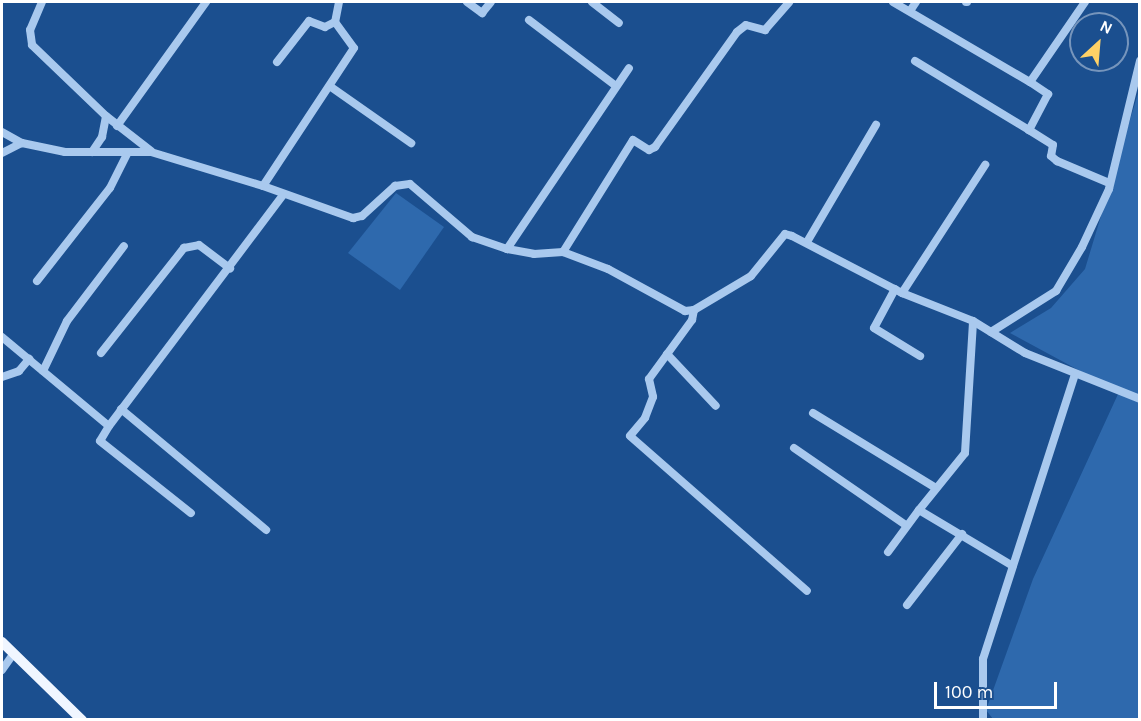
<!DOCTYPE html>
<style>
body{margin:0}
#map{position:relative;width:1141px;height:721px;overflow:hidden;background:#1b4f8f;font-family:Karla,sans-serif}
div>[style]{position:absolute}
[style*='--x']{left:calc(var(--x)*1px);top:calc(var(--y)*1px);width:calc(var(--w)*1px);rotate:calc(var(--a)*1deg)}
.green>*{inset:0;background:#2e69ad}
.minor>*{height:8px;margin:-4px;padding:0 4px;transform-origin:4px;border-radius:4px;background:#a9c9ee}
.major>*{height:10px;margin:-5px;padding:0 5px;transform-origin:5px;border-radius:5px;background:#f0f6ff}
span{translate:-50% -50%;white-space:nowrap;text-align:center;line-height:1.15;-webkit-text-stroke:5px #1b4f8f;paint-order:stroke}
.frame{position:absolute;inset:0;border:3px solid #fff;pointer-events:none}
.north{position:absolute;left:1069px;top:12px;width:60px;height:60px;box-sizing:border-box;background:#1b4f8f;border:2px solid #7695bc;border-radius:50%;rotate:26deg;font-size:16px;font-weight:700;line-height:24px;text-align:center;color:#fff}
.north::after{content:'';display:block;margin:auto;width:21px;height:27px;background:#ffd166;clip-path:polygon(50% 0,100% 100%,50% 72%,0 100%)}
.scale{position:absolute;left:934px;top:682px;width:123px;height:27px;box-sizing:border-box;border:3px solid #fff;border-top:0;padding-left:8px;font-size:18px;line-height:21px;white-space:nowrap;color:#fff;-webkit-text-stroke:4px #1b4f8f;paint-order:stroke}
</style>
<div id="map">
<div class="green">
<i style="clip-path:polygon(1139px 90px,1139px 719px,993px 719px,986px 710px,1033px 579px,1119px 392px,1010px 333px,1051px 308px,1085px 269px)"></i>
<i style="clip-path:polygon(396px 193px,444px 227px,400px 290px,348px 253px)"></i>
</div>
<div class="minor">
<i style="--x:42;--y:2;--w:30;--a:113"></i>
<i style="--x:30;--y:30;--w:15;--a:82"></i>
<i style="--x:32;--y:45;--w:103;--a:43.8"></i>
<i style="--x:106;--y:116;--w:57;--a:37.9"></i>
<i style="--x:339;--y:2;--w:20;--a:101"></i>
<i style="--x:335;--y:22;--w:32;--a:54"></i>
<i style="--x:354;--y:48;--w:165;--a:123.4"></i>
<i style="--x:263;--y:186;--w:96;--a:19.6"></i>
<i style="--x:353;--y:218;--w:9;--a:-13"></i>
<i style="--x:362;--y:216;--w:45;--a:-42.3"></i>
<i style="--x:395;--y:186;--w:15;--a:-8"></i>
<i style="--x:410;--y:184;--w:82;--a:40.5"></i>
<i style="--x:472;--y:237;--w:37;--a:19"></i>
<i style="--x:507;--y:249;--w:27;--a:10"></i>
<i style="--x:534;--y:254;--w:29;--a:-4"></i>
<i style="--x:563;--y:252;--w:48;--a:20.7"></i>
<i style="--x:608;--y:269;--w:88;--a:28.6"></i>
<i style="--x:685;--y:311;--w:9;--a:-6"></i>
<i style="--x:694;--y:310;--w:66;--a:-30.8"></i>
<i style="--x:751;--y:276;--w:54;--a:-51"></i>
<i style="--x:785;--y:234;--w:7;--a:16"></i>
<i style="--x:792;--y:236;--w:124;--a:27.4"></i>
<i style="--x:902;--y:293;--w:76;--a:21.5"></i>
<i style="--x:973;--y:321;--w:61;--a:31.6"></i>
<i style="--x:1025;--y:353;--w:124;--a:21.8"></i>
<i style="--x:467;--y:2;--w:19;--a:36"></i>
<i style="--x:482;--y:13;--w:14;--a:-51"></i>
<i style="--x:592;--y:2;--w:34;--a:38"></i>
<i style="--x:893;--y:2;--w:159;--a:30.3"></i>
<i style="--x:966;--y:2;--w:1;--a:0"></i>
<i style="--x:1085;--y:2;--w:97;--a:124.5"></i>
<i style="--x:1030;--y:82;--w:22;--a:34"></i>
<i style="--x:1048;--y:94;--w:41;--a:117.8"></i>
<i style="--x:1029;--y:130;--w:28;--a:32"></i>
<i style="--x:1053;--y:145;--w:11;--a:100"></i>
<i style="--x:1051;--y:156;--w:8;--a:40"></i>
<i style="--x:1057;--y:161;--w:56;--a:22.9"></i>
<i style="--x:910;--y:11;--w:11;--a:-56"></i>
<i style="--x:529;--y:20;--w:109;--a:37.2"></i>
<i style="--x:915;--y:61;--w:133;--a:31.2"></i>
<i style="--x:277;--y:62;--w:52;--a:-52"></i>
<i style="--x:309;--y:21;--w:17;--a:21"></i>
<i style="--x:325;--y:27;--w:11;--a:-27"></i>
<i style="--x:331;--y:87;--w:98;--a:35"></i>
<i style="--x:117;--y:126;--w:153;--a:-54.3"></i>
<i style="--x:2;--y:132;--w:23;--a:29"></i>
<i style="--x:22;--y:143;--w:44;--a:11.8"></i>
<i style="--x:65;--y:152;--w:86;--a:0"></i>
<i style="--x:151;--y:152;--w:117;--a:16.9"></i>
<i style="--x:92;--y:152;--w:18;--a:-56"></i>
<i style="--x:102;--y:137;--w:21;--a:-79"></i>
<i style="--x:2;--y:153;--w:22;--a:-27"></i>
<i style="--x:807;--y:242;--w:136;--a:-59.5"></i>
<i style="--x:507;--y:249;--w:218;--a:-56"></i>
<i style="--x:563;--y:252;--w:132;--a:-58"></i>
<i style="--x:633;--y:140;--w:19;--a:32"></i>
<i style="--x:649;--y:150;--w:7;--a:-27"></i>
<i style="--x:655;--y:147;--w:141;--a:-54.5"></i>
<i style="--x:737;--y:32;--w:11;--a:-38"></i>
<i style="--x:746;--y:25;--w:20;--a:15"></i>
<i style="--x:765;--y:30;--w:37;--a:-49"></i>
<i style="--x:37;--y:281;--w:118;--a:-51.9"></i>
<i style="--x:110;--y:188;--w:40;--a:-63.4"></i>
<i style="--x:895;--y:289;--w:44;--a:118.3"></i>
<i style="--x:874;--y:328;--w:54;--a:31.3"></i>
<i style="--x:902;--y:293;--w:153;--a:-57"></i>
<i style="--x:694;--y:310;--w:10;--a:101"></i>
<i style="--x:692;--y:320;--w:73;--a:126.1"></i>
<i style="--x:649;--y:379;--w:18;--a:77"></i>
<i style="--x:653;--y:397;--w:22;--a:111"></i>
<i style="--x:645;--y:418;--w:23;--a:130"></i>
<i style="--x:630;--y:436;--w:235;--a:41.2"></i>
<i style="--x:991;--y:332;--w:77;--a:-32.2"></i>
<i style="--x:1056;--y:291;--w:51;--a:-59.4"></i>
<i style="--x:1082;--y:247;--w:64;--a:-65"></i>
<i style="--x:1109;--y:189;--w:132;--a:-76.4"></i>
<i style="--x:2;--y:337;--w:139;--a:39.8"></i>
<i style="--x:109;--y:426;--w:289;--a:-53"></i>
<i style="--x:101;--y:353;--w:134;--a:-51.7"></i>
<i style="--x:184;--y:248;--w:15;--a:-11"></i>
<i style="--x:199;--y:245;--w:39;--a:37"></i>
<i style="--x:667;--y:354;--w:71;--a:46.7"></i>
<i style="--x:43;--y:371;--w:55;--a:-64.4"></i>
<i style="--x:67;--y:321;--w:94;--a:-52.8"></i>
<i style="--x:2;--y:377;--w:18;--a:-19"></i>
<i style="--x:19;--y:371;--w:16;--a:-50"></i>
<i style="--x:121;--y:409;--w:189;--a:39.8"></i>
<i style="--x:813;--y:413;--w:144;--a:31.4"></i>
<i style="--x:109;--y:426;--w:17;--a:121"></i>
<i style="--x:100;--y:441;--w:116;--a:38.4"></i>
<i style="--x:794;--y:448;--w:137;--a:34.6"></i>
<i style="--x:919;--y:510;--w:73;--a:-51.1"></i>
<i style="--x:965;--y:453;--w:132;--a:-86.5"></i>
<i style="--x:888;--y:552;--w:52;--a:-53.6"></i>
<i style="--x:919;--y:510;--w:109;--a:30.8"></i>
<i style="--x:907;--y:605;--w:90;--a:-52.2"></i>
<i style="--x:2;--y:670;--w:19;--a:-55"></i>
<i style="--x:983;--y:720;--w:61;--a:-90"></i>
<i style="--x:983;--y:659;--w:299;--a:-72.1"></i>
</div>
<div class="major">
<i style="--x:2;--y:642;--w:112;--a:44.3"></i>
</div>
<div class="frame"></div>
<div class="north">N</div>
<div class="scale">100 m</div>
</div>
